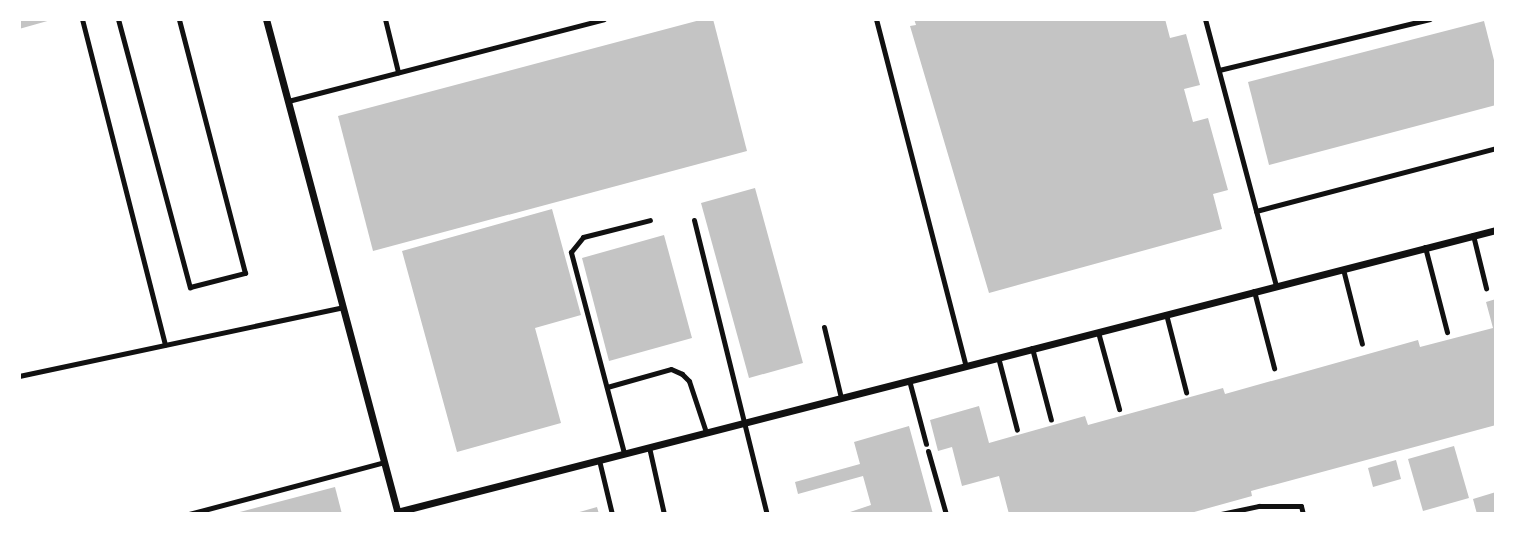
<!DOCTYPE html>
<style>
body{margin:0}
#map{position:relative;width:1515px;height:533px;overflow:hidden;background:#fff;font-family:"Golos Text",sans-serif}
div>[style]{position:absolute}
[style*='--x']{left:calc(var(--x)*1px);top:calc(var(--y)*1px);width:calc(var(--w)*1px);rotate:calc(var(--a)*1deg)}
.building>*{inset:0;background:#c4c4c4}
.service>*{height:5px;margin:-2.5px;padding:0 2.5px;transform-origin:2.5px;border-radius:2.5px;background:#111}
.minor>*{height:7px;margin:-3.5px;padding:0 3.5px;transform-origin:3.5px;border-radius:3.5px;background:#111}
span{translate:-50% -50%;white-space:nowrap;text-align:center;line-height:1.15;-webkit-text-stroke:7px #fff;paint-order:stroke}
.frame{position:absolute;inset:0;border:21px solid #fff;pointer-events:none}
</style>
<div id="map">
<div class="building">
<i style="clip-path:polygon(19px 19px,51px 19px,51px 20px,19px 29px)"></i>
<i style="clip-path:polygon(704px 19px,713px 19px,747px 151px,373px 251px,338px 116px)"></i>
<i style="clip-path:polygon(914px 19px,1165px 19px,1170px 38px,1186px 34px,1200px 85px,1184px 89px,1193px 122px,1208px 118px,1228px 190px,1213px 194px,1222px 229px,989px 293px,910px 26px,916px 25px)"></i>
<i style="clip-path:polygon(1484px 21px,1496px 68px,1496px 105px,1269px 165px,1248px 82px)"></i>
<i style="clip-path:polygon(755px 188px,803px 363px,749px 378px,701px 203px)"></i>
<i style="clip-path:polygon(552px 209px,581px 315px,535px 328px,561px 423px,457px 452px,402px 251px)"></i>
<i style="clip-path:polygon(664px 235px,692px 338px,609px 361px,582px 258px)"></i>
<i style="clip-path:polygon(1496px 299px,1496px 425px,1251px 491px,1252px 496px,1187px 514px,1009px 514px,999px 476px,962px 486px,952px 447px,938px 451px,930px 420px,979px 406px,989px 443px,1085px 416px,1088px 425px,1223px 388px,1225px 394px,1418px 340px,1420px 347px,1493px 328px,1486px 302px)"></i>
<i style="clip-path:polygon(909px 426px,933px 514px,844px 514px,871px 505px,863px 476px,798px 494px,795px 482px,860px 464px,854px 442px)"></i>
<i style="clip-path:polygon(1454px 446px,1469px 498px,1423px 511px,1408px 459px)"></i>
<i style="clip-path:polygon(1396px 460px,1401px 479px,1373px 487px,1368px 468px)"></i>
<i style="clip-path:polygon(335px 487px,342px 514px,236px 514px,236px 513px)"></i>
<i style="clip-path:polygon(1496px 492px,1496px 514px,1477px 514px,1473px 499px)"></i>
<i style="clip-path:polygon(597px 507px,599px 514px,577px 514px,576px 513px)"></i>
</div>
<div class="service">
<i style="--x:82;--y:19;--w:336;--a:75.7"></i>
<i style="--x:118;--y:19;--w:278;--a:75"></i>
<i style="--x:190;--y:287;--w:57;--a:-14.3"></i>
<i style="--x:245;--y:273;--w:262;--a:-104.6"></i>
<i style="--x:385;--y:19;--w:55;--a:76.2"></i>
<i style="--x:876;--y:19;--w:358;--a:75.5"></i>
<i style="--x:1205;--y:19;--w:276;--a:75.1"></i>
<i style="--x:1219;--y:70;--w:217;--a:-13.6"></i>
<i style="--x:288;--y:101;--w:326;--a:-14.5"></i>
<i style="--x:1256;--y:211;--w:248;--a:-14.7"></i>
<i style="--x:694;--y:220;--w:303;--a:76.1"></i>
<i style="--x:1473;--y:235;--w:55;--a:76.2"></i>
<i style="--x:1425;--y:247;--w:88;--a:75.5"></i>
<i style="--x:1343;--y:269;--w:77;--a:75.8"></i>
<i style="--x:1254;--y:291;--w:80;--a:75.4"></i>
<i style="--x:1166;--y:314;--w:81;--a:75.6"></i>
<i style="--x:824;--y:327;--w:73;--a:76.5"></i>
<i style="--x:1098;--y:332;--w:80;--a:74.7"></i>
<i style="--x:1032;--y:348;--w:74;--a:75.2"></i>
<i style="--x:998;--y:357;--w:75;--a:75.4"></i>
<i style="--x:19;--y:376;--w:331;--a:-12"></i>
<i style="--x:909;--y:380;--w:66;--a:75.1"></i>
<i style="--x:607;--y:387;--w:66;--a:-15.7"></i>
<i style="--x:671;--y:369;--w:12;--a:24"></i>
<i style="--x:682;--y:374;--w:10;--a:45"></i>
<i style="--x:689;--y:381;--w:54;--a:71.6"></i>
<i style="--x:649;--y:447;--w:69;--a:77.4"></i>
<i style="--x:928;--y:451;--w:66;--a:74.1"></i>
<i style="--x:624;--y:453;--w:208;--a:-104.8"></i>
<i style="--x:571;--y:252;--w:19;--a:-51"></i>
<i style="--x:583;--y:237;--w:69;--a:-14.2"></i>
<i style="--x:599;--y:460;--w:56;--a:76.5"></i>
<i style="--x:189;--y:514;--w:202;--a:-14.9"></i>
<i style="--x:1221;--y:514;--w:39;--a:-12"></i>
<i style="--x:1259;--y:506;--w:42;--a:0"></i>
<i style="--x:1301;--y:506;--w:8;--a:76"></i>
</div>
<div class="minor">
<i style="--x:266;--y:19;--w:512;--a:75.07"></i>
<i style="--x:397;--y:512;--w:1135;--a:-14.39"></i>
</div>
<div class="frame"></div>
</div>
